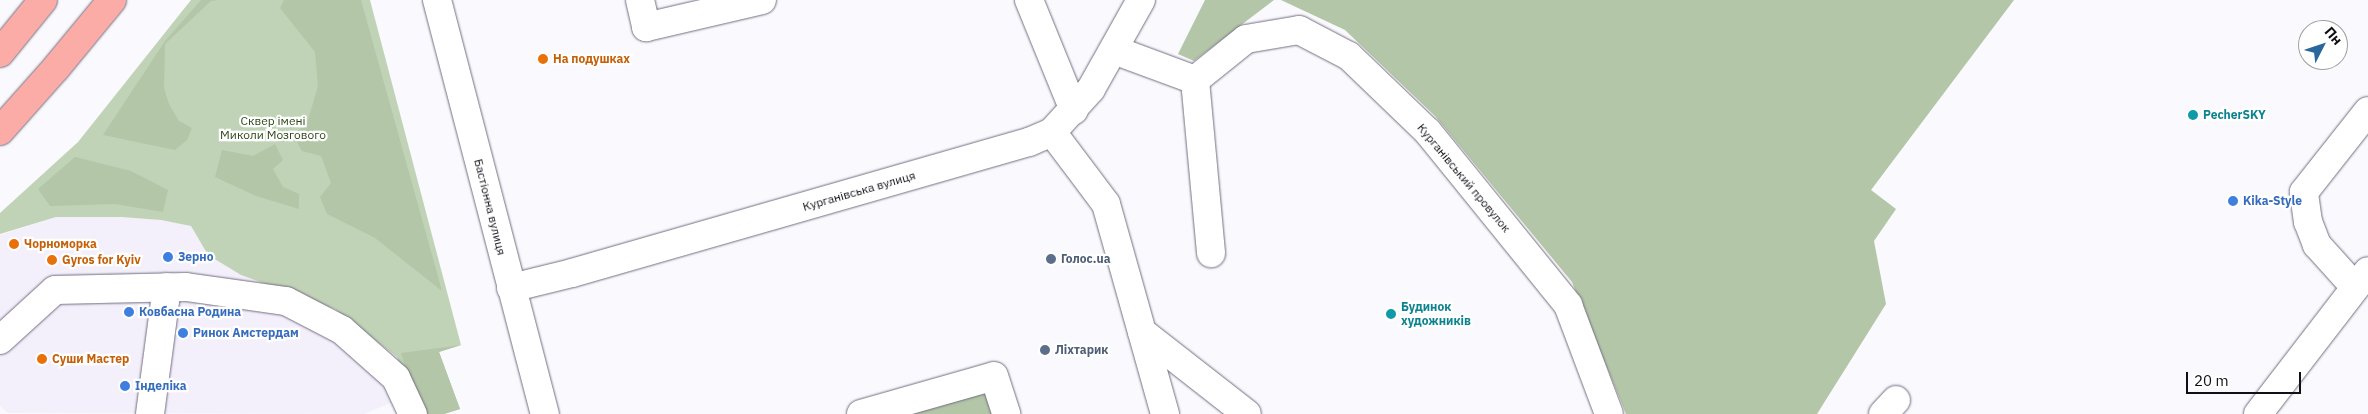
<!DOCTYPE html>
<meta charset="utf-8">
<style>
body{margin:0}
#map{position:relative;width:2368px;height:414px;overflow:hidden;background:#faf9fd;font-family:"IBM Plex Sans",sans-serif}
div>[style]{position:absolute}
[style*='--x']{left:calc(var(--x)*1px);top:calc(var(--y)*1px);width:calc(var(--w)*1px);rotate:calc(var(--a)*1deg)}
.built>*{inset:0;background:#f3effb}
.green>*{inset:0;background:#c1d3b6}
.forest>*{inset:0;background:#b3c6a7}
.roads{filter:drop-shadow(0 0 1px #746d81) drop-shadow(0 0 1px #746d81)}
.minor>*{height:28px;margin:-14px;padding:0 14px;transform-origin:14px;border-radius:14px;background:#fff}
.major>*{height:28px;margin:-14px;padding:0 14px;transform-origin:14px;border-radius:14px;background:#fbaca7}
.dots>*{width:14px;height:14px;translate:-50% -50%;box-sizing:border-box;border:2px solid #fff;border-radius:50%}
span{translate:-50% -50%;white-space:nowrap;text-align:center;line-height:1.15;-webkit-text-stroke:4.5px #fff;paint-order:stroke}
.food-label{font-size:12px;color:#c56008;font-weight:700}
.left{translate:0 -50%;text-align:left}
.culture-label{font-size:12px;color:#0d838f;font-weight:700}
.park-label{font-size:12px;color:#2c4718}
.street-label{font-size:12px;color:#110e15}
.shop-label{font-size:12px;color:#366cbe;font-weight:700}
.service-label{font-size:12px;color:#4e5e75;font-weight:700}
.north{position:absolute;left:2298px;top:20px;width:50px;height:50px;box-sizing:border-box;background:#fff;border:1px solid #a09fa1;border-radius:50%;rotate:49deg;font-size:14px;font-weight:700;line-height:20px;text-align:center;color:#110e15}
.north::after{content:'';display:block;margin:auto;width:18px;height:22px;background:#28669d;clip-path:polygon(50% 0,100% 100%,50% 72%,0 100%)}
.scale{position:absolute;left:2186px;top:372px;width:115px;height:22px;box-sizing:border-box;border:2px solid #110e15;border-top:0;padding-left:6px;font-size:15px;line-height:18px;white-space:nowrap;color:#110e15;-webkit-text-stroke:4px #fff;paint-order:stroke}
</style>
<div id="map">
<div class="built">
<div style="clip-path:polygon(56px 217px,121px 217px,173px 221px,191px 226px,208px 255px,241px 275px,335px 310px,397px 357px,412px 394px,364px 414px,8px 413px,0 406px,0 235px)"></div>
</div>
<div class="green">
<div style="clip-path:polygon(191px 0,370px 0,461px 345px,439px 352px,460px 409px,444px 414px,420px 414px,397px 357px,335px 309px,241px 275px,208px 255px,191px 226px,161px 220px,121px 217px,56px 217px,0 234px,0 213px,78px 142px)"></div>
</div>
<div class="forest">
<div style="clip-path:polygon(201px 0,219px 0,211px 1px,165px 44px,164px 88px,169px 104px,179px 121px,192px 128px,187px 140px,175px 150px,103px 135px,165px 41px)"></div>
<div style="clip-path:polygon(284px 0,361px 0,442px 291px,375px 238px,327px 214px,320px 197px,331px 183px,321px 156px,302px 151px,293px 135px,307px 123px,318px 86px,315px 52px,280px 8px)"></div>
<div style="clip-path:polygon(1205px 0,1274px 0,1194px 61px,1178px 54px)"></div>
<div style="clip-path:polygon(1281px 0,2014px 0,1871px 190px,1896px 209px,1874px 241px,1886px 304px,1817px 414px,1626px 414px,1572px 282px,1435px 116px,1345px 30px)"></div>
<div style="clip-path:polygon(275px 144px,283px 160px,273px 169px,283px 187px,299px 194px,299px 209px,256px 196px,215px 177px,222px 150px,253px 156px)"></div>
<div style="clip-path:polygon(75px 157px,131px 171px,168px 190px,163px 212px,115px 204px,50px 206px,38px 189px)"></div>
<div style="clip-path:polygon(461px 345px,439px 352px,460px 409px,444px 414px,420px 414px,401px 353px)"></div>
<div style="clip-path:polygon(994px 376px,1006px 414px,861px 414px)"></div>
</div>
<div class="roads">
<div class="minor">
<div style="--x:437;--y:0;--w:428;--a:75.4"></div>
<div style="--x:640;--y:0;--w:28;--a:77"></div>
<div style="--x:646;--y:27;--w:119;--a:-13.1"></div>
<div style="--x:1029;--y:0;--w:119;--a:67.8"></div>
<div style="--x:1114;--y:50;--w:86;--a:20.3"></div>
<div style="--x:1195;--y:80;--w:65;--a:-38.8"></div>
<div style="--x:1246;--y:39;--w:54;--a:-9.6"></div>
<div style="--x:1299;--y:30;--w:56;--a:27.5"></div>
<div style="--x:1349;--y:56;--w:110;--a:43.9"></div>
<div style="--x:1428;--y:132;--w:223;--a:51"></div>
<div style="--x:1568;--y:305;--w:116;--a:69.4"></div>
<div style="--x:1195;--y:80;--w:174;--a:84.7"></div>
<div style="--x:1052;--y:132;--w:90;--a:53.1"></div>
<div style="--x:1106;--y:204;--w:218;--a:74.3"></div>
<div style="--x:2355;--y:287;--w:57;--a:-132.1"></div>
<div style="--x:2317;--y:245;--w:25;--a:-111"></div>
<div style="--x:2308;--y:222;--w:30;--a:-98"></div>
<div style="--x:2304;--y:192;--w:103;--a:-51.7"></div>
<div style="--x:511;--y:288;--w:63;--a:-13.8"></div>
<div style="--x:572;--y:273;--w:475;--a:-16"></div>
<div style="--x:1029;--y:142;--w:25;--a:-23"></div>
<div style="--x:1052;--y:132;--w:58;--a:-47.8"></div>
<div style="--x:1091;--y:89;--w:102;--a:-60.7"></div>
<div style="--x:1142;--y:332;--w:133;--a:38"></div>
<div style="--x:0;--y:340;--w:74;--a:-42.3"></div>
<div style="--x:55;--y:290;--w:131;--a:-1.3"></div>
<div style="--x:186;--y:287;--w:101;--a:8"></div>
<div style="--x:286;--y:301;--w:63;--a:27.4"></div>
<div style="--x:342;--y:330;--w:72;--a:41.6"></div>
<div style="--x:396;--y:378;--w:40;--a:65"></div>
<div style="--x:150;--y:414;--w:128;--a:-82.4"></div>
<div style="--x:861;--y:414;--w:138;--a:-15.9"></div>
<div style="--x:994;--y:376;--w:40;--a:72"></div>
<div style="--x:1883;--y:414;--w:19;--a:-47"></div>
<div style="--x:2258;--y:414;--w:180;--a:-52.4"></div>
</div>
<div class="major">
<div style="--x:0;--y:53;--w:68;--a:-50.9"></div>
<div style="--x:0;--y:131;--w:84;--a:-48.4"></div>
<div style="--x:56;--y:68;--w:88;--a:-50.5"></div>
</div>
</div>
<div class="dots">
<div style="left:543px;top:59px;background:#e8710a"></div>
<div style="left:2193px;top:115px;background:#0f9aa8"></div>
<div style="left:2233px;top:201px;background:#3f7fe0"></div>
<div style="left:14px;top:244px;background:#e8710a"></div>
<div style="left:168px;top:257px;background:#3f7fe0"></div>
<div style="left:1051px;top:259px;background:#5c6f8a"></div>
<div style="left:52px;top:260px;background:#e8710a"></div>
<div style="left:129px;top:312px;background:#3f7fe0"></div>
<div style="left:1391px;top:314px;background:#0f9aa8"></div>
<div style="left:183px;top:333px;background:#3f7fe0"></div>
<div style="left:1045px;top:350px;background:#5c6f8a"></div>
<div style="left:42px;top:359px;background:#e8710a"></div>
<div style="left:125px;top:386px;background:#3f7fe0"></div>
</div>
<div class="food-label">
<span class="left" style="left:553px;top:59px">На подушках</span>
<span class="left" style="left:24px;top:244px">Чорноморка</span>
<span class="left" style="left:62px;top:260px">Gyros for Kyiv</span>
<span class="left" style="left:52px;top:359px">Суши Мастер</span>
</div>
<div class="culture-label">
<span class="left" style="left:2203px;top:115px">PecherSKY</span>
<span class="left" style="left:1401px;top:314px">Будинок<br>художників</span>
</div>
<div class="park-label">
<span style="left:273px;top:128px">Сквер імені<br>Миколи Мозгового</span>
</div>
<div class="street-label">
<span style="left:1464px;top:178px;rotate:50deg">Курганівський провулок</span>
<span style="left:859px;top:191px;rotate:-16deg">Курганівська вулиця</span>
<span style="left:490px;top:207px;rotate:76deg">Бастіонна вулиця</span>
</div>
<div class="shop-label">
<span class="left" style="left:2243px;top:201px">Kika-Style</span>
<span class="left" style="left:178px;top:257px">Зерно</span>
<span class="left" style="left:139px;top:312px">Ковбасна Родина</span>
<span class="left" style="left:193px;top:333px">Ринок Амстердам</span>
<span class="left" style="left:135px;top:386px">Інделіка</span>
</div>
<div class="service-label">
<span class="left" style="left:1061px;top:259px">Голос.ua</span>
<span class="left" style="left:1055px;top:350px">Ліхтарик</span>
</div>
<div class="north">Пн</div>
<div class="scale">20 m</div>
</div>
